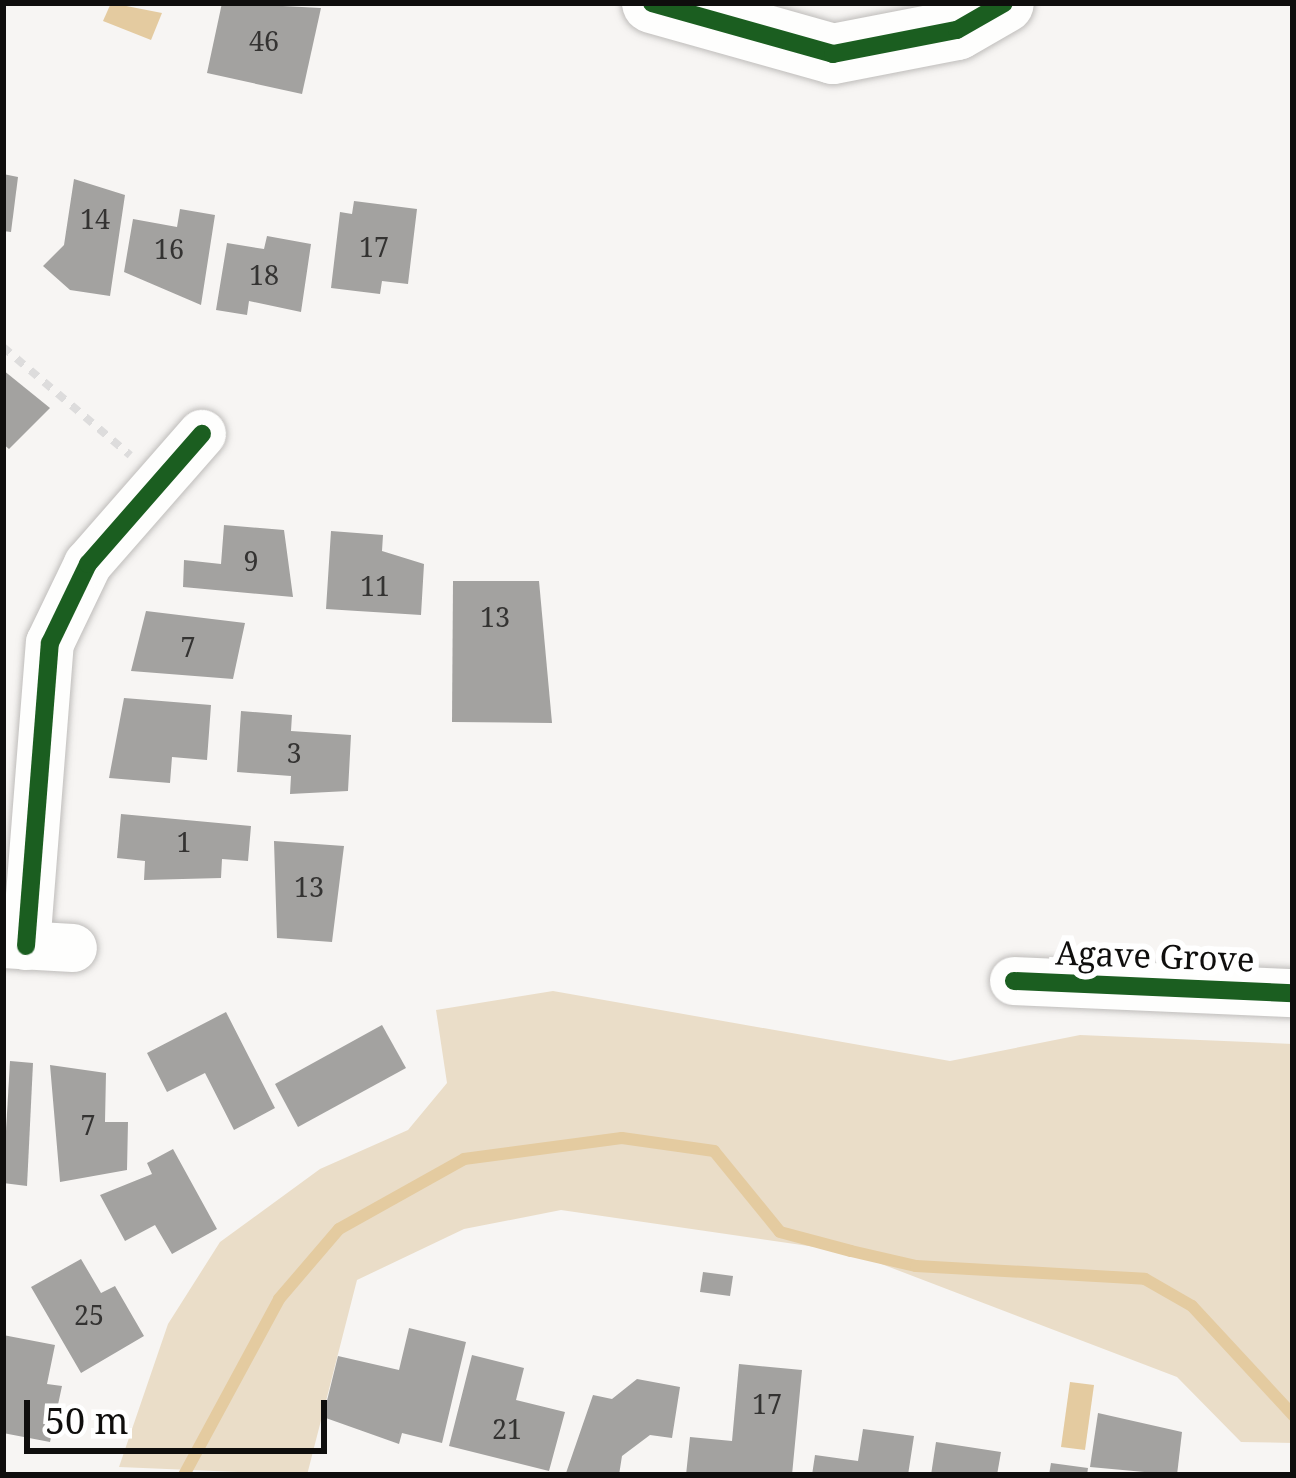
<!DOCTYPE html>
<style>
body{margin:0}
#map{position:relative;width:1296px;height:1478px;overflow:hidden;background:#f7f5f3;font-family:"Noto Serif",serif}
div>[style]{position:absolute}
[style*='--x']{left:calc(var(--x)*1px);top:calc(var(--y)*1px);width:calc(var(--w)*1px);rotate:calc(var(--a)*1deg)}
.green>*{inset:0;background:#eaddc8}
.water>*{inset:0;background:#e4cba0}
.stream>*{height:12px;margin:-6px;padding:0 6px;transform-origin:6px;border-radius:6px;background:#e4cba0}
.building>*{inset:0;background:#a3a2a0}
.path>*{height:8px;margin-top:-4px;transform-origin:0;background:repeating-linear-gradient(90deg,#dddcdc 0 9px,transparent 0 18px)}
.roads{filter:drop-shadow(0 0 3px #bfbdbb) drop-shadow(0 0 3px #bfbdbb)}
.minor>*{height:48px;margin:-24px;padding:0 24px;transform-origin:24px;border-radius:24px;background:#fefefd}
.tertiary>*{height:60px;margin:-30px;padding:0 30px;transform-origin:30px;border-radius:30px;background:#fefefd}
.cycleway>*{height:18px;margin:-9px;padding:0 9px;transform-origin:9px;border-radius:9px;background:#1b5e20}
span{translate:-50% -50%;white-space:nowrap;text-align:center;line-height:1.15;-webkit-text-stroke:12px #fff;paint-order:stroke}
.number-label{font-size:27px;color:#343332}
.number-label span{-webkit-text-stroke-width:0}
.street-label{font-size:33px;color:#0f0e0d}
.frame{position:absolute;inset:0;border:6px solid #0f0e0d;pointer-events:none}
.scale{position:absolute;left:24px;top:1400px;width:303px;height:54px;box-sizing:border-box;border:6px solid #0f0e0d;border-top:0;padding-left:15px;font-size:36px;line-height:42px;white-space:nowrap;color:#0f0e0d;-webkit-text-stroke:9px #fff;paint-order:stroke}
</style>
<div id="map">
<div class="green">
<div style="clip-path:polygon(553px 991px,950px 1061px,1080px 1035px,1293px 1044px,1293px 1443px,1241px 1442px,1177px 1377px,850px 1252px,561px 1210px,464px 1229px,357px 1280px,307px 1475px,119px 1467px,168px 1324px,220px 1242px,320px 1169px,408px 1130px,447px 1083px,436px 1010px)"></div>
</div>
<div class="water">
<div style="clip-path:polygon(111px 3px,162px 13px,151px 40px,103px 21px)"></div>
<div style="clip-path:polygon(1070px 1382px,1094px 1385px,1085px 1450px,1061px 1447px)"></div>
</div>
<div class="stream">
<div style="--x:184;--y:1475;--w:200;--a:-61.6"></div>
<div style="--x:279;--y:1299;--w:92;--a:-49.4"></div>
<div style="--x:339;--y:1229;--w:143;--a:-29.2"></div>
<div style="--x:464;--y:1159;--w:159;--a:-7.6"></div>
<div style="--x:622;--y:1138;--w:93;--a:8"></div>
<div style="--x:714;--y:1151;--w:104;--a:50.8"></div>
<div style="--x:780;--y:1232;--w:73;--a:15"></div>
<div style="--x:851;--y:1251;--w:67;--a:13"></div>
<div style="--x:916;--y:1266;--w:229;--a:3.2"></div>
<div style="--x:1145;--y:1279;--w:54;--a:29.9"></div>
<div style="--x:1192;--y:1306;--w:149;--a:47.2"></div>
</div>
<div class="building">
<div style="clip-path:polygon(222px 3px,321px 8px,302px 94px,207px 73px)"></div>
<div style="clip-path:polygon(3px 174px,18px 177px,11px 232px,3px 231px)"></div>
<div style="clip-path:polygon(74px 179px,125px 195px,110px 296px,70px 290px,43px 266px,64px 245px)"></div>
<div style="clip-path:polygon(354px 201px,417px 209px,408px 284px,382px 281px,380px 294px,331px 288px,340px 212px,352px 214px)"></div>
<div style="clip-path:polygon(180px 209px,215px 215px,201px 305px,124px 272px,133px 219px,177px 227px)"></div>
<div style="clip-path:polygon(267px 236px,311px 244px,301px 312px,249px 301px,247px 315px,216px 310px,227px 243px,264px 249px)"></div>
<div style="clip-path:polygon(3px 370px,50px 408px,9px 449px,3px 444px)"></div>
<div style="clip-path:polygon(224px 525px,284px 530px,293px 597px,183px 587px,184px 560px,221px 564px)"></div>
<div style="clip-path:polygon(331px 531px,383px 535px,382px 551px,424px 564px,421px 615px,326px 609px)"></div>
<div style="clip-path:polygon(453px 581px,539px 581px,552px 723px,452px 722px)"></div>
<div style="clip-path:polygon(146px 611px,245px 623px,233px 679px,131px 671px)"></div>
<div style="clip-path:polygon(124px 698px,211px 705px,207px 760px,172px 757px,170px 783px,109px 778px)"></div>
<div style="clip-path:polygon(241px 711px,292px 715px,291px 731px,351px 735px,348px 791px,290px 794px,291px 776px,237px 772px)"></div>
<div style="clip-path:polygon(121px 814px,251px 826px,248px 861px,222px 859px,221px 878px,144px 880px,145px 861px,117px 858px)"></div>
<div style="clip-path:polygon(274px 841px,344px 846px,332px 942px,277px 938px)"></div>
<div style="clip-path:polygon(226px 1012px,275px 1108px,234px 1130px,205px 1073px,167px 1092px,147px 1053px)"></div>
<div style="clip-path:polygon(382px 1025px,406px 1068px,298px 1127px,275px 1084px)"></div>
<div style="clip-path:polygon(10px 1061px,33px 1063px,27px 1186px,3px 1183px)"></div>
<div style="clip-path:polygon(50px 1065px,106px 1073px,105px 1122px,128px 1122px,127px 1170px,60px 1182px)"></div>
<div style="clip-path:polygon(173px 1149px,217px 1229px,172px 1254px,155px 1225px,125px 1241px,100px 1195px,152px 1174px,147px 1163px)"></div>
<div style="clip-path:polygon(81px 1259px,101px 1293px,115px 1286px,144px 1336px,81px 1373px,31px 1287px)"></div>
<div style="clip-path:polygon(703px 1272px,733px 1276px,730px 1296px,700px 1292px)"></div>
<div style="clip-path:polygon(409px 1328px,466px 1342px,442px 1443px,402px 1433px,399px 1444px,323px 1417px,338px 1356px,399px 1370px)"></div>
<div style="clip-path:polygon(3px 1335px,55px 1345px,47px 1384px,62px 1386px,50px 1442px,3px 1433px)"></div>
<div style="clip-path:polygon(472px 1355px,524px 1368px,516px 1400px,565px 1412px,549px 1471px,449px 1446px)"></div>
<div style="clip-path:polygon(739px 1364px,802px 1370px,792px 1475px,686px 1475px,690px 1437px,732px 1441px)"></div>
<div style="clip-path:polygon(637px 1379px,680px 1387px,672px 1438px,650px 1435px,622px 1456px,619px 1475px,566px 1473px,593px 1395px,612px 1399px)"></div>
<div style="clip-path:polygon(1098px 1413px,1182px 1432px,1177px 1475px,1090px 1467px)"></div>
<div style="clip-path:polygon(863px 1429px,914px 1436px,908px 1475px,812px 1475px,815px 1455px,858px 1461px)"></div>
<div style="clip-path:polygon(936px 1442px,1001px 1452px,997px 1475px,931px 1475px)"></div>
<div style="clip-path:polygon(1051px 1463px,1088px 1468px,1087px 1475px,1049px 1475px)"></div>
</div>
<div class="path">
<div style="--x:3;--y:347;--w:167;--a:40.4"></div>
</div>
<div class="roads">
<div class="minor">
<div style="--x:3;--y:944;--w:70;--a:3.3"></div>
<div style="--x:26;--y:946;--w:304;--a:-85.5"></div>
<div style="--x:50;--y:643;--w:88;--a:-64.3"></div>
<div style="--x:88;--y:564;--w:173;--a:-48.8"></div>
<div style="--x:1014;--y:981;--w:279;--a:2.5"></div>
</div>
<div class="tertiary">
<div style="--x:652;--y:3;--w:188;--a:15.7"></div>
<div style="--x:833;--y:54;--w:126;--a:-11"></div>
<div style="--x:957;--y:30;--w:54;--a:-29.9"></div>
</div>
</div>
<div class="cycleway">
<div style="--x:652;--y:3;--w:188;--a:15.7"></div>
<div style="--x:833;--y:54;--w:126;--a:-11"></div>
<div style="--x:957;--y:30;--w:54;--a:-29.9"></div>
<div style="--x:26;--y:946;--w:304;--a:-85.5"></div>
<div style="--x:50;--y:643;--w:88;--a:-64.3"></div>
<div style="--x:88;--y:564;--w:173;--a:-48.8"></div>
<div style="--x:1014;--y:981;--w:279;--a:2.5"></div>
</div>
<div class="number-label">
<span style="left:264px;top:41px">46</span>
<span style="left:95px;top:219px">14</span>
<span style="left:374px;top:247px">17</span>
<span style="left:169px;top:249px">16</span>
<span style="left:264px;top:275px">18</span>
<span style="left:251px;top:561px">9</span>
<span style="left:375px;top:586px">11</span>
<span style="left:495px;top:617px">13</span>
<span style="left:188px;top:647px">7</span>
<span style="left:294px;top:753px">3</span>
<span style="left:184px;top:842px">1</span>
<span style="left:309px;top:887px">13</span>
<span style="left:88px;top:1125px">7</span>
<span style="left:89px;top:1315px">25</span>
<span style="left:767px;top:1404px">17</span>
<span style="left:507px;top:1429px">21</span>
</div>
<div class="street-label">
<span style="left:1155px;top:956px;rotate:2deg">Agave Grove</span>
</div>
<div class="frame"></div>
<div class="scale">50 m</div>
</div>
